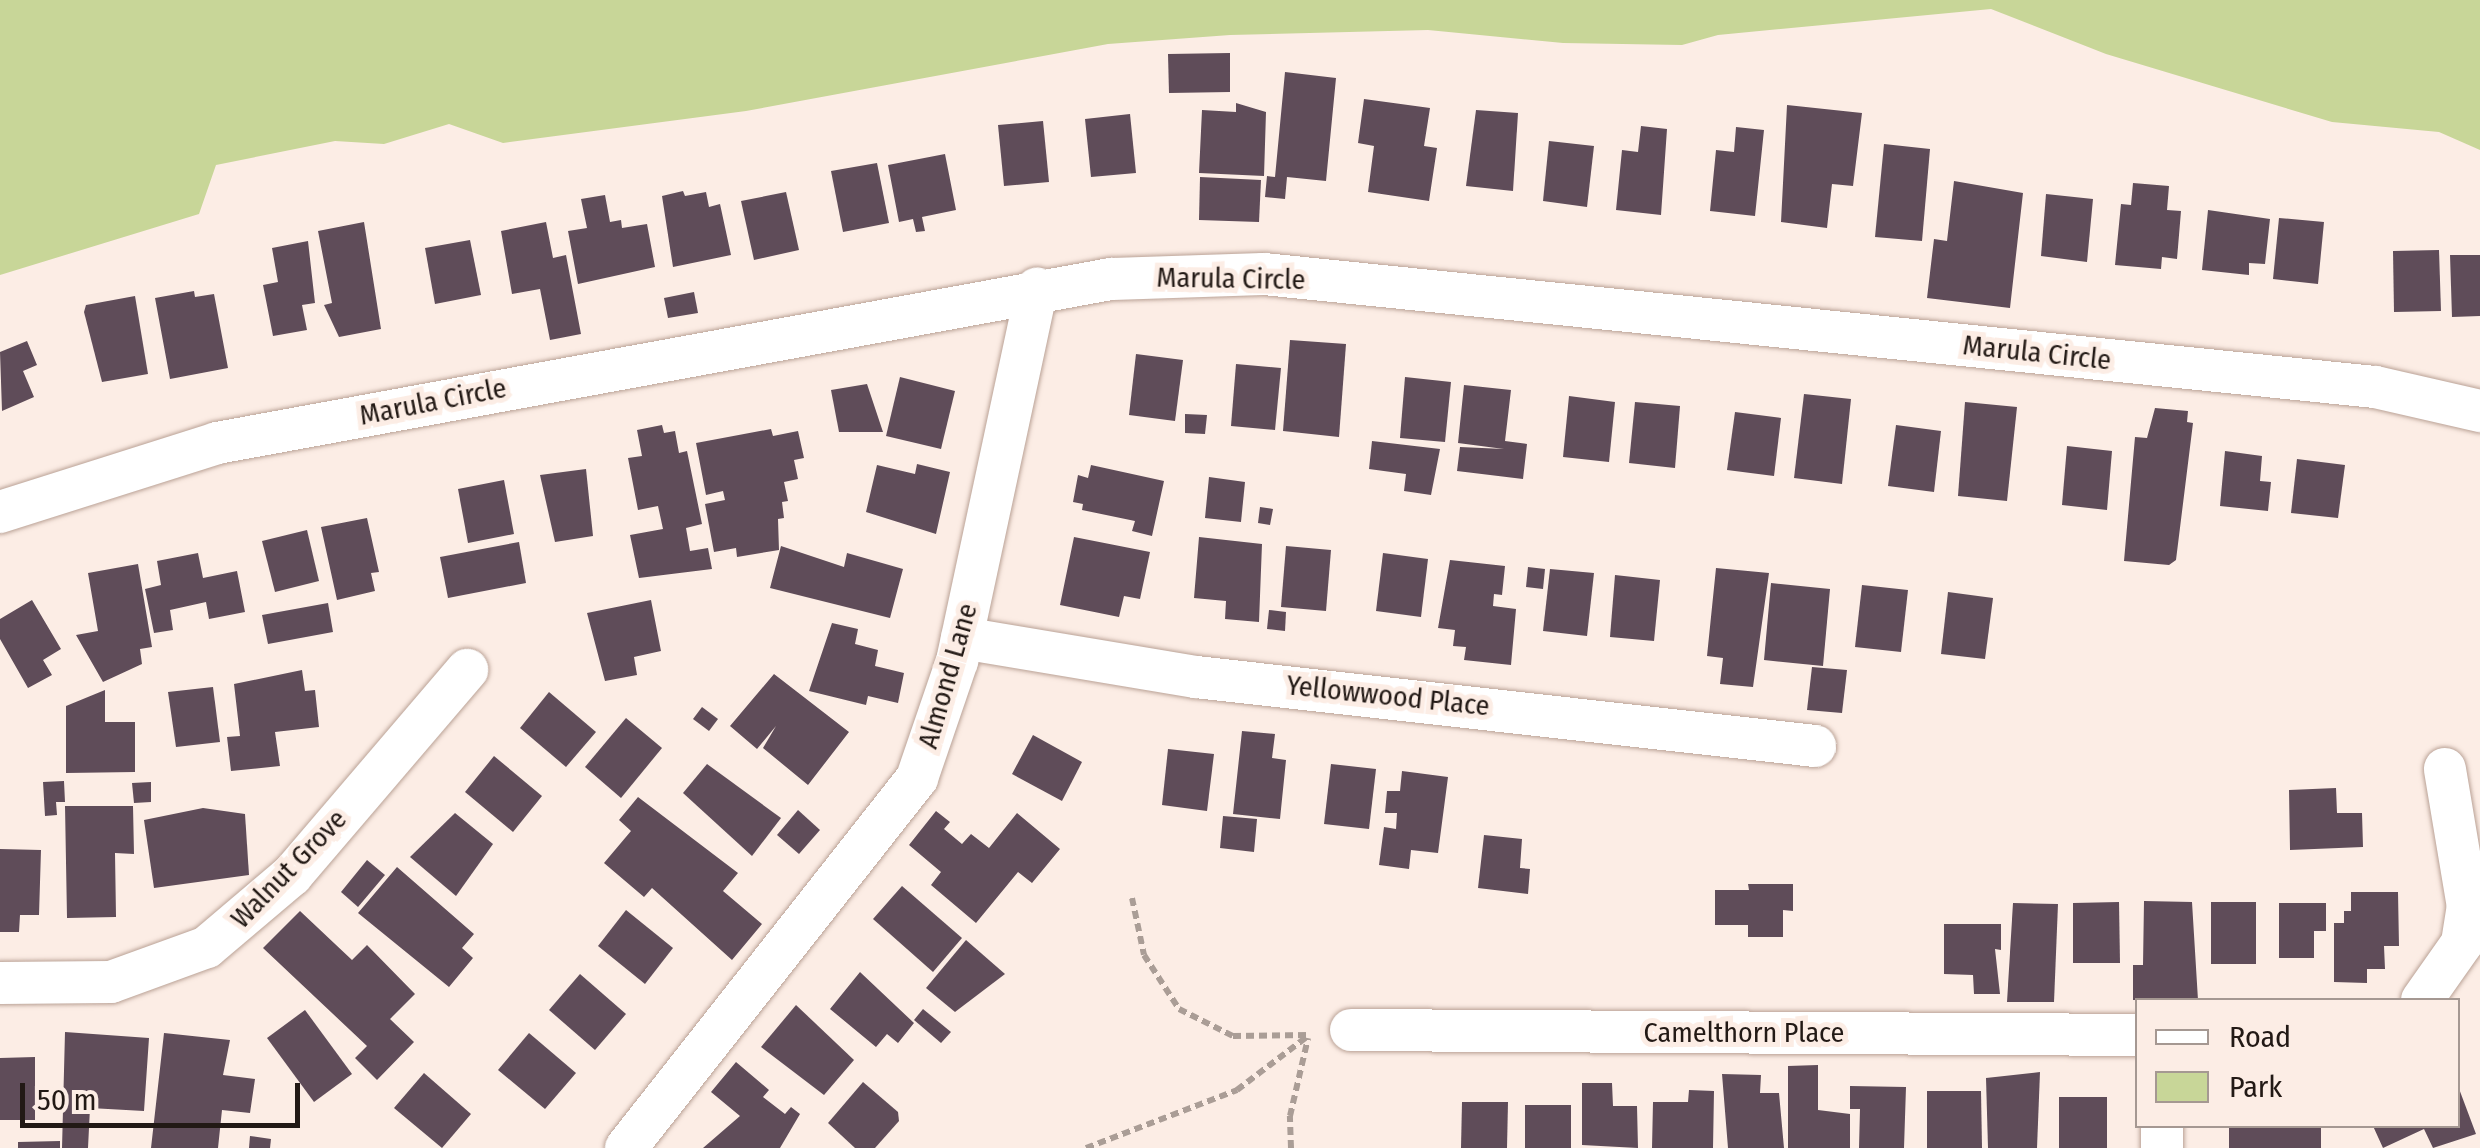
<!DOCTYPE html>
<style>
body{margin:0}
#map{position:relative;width:2480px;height:1148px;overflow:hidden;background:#fcede5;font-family:"Fira Sans Condensed",sans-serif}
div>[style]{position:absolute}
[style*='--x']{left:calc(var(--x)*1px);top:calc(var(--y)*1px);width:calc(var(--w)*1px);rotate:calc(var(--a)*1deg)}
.green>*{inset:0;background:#c8d698}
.building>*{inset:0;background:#5f4c59}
.path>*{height:6px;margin-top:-3px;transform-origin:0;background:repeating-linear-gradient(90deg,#aa9d96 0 8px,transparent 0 13px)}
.roads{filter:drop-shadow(0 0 2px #baa296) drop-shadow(0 0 2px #baa296)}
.street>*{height:42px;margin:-21px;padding:0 21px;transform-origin:21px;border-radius:21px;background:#fff}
span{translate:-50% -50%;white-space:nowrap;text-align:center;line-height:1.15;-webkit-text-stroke:10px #fcede5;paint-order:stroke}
.street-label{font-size:28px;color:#221915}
.legend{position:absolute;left:2135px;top:998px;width:325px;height:130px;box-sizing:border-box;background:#fcede5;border:2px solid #a59892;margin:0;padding:12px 18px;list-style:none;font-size:30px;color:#221915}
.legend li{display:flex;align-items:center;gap:20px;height:50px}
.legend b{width:50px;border:2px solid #a59892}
.scale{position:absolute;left:20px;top:1083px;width:280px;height:45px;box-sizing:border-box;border:5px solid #221915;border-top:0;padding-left:12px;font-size:30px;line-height:35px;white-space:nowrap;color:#221915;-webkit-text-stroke:8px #fcede5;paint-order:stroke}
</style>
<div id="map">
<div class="green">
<div style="clip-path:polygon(0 0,2480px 0,2480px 150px,2439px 132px,2332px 122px,2106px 54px,1991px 9px,1718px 35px,1682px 45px,1563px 43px,1428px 30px,1230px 35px,1108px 44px,746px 111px,503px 143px,449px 124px,384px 144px,335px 141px,216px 165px,199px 214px,0 275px)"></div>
</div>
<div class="building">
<div style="clip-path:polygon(1230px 53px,1230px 92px,1169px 93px,1168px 54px)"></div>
<div style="clip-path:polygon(1285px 72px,1336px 78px,1326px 181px,1287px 177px,1285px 199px,1265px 197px,1267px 176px,1275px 177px)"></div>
<div style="clip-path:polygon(1364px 99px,1430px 108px,1424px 146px,1437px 148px,1429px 201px,1368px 192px,1374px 146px,1358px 143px)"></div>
<div style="clip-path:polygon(1236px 103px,1266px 112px,1264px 176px,1199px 173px,1202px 110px,1236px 112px)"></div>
<div style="clip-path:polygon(1787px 105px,1862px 113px,1853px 186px,1832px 184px,1827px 228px,1781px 222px)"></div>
<div style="clip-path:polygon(1476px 110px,1518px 113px,1513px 191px,1466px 186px)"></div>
<div style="clip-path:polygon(1130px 114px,1136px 173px,1091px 177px,1085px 119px)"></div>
<div style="clip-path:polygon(1043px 121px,1049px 182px,1004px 186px,998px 125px)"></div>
<div style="clip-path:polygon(1641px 126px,1667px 129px,1661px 215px,1616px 210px,1622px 150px,1638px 152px)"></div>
<div style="clip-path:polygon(1736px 127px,1764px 130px,1755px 216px,1710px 211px,1716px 150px,1734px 152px)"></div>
<div style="clip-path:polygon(1549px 141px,1594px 146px,1587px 207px,1543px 201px)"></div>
<div style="clip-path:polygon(1884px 144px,1930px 149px,1922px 241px,1875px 237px)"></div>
<div style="clip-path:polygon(945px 154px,956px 210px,922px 217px,925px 231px,916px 232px,913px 219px,899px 222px,888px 165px)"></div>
<div style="clip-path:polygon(877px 163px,889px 223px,843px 232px,831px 171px)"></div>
<div style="clip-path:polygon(1200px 177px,1261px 180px,1259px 222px,1199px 220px)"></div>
<div style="clip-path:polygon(1954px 181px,2023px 193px,2010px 308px,1927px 298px,1934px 239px,1947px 241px)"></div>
<div style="clip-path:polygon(2133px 183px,2169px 186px,2167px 210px,2181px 211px,2177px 259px,2162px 257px,2161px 269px,2115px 265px,2121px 204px,2131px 205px)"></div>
<div style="clip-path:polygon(683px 191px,685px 196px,706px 192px,709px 207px,720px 204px,731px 255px,673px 267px,662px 196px)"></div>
<div style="clip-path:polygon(786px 192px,799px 250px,754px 260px,741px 201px)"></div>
<div style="clip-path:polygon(2046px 194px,2093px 199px,2087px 262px,2041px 256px)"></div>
<div style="clip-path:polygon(605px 195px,610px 222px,621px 220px,622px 228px,647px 224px,655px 267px,578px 284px,568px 231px,587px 228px,581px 199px)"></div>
<div style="clip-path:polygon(2208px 210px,2270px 219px,2265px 264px,2249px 263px,2249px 275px,2202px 270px)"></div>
<div style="clip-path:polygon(2279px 218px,2324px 222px,2318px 284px,2273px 279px)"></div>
<div style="clip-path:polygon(364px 222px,381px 329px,339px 337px,324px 305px,332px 303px,318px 231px)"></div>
<div style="clip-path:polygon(546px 222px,553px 258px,566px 255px,581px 334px,550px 340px,540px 289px,512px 294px,501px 231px)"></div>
<div style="clip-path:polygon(470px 240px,481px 295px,435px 304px,425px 248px)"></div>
<div style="clip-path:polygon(308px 241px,315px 303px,302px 305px,307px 330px,273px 336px,263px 285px,278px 282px,272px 248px)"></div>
<div style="clip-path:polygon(2439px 250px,2441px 311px,2394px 312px,2393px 251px)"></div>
<div style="clip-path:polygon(2450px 255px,2480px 255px,2480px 316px,2452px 317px)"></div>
<div style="clip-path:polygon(194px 291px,195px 297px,214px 294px,228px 368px,170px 379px,155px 298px)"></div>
<div style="clip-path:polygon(694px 292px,698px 313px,668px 318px,664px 298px)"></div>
<div style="clip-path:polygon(135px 296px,148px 374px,102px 382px,84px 312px,86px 305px)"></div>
<div style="clip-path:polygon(1290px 340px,1346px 344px,1339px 437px,1283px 431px)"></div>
<div style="clip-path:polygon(27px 341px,37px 365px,23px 371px,34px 397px,2px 411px,0 352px)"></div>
<div style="clip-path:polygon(1136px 354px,1183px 360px,1175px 421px,1129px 415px)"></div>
<div style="clip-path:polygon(1236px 364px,1281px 368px,1275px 430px,1231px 426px)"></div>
<div style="clip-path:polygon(900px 377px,955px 391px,941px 449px,886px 436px)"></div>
<div style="clip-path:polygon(1405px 377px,1451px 382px,1445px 442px,1400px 438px)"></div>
<div style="clip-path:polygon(867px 384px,883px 432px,839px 432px,831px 390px)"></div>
<div style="clip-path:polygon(1464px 385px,1511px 390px,1505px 441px,1527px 444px,1523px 479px,1457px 471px,1460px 447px,1504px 449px,1458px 443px)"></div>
<div style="clip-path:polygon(1804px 394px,1851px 399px,1842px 484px,1794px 478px)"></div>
<div style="clip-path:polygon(1569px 396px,1615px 402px,1609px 462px,1563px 457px)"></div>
<div style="clip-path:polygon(1635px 402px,1680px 406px,1675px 468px,1629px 463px)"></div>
<div style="clip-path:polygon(1965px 402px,2017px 407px,2007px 501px,1958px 496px)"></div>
<div style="clip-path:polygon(2155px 408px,2188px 411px,2187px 422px,2193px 423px,2176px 560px,2169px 565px,2124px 561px,2135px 437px,2147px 438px)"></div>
<div style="clip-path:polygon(1735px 412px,1781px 418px,1774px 476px,1727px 470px)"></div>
<div style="clip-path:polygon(1185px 414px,1207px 415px,1205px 434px,1185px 433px)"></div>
<div style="clip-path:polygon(662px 425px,664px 433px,675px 431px,679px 453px,687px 451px,702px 524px,686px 528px,690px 551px,708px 548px,712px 569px,639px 578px,630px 535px,663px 529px,658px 506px,638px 510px,628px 458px,642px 456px,637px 430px)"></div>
<div style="clip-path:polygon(1896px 425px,1941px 431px,1934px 492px,1888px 486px)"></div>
<div style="clip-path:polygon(771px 429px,773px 436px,798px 431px,804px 458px,794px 460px,798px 479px,784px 482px,788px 501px,782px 502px,784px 518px,778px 519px,779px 550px,737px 557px,736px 548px,714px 552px,705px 504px,725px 500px,723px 491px,706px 495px,696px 443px)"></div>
<div style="clip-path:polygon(1372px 441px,1440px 449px,1431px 495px,1404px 491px,1406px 474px,1369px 469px)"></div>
<div style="clip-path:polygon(2067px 446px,2112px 451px,2107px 510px,2062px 505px)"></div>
<div style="clip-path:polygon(2225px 451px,2262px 456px,2260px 481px,2271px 482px,2268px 511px,2220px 506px)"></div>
<div style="clip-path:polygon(2297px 459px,2345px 465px,2338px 518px,2291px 513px)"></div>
<div style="clip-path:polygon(917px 464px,950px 472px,936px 534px,866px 512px,877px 465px,915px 474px)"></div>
<div style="clip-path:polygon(1091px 465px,1164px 481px,1152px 536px,1132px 531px,1135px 521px,1082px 510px,1083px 504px,1073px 502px,1078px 475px,1088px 478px)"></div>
<div style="clip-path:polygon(586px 469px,593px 536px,555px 542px,540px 475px)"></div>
<div style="clip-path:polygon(1209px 477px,1245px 482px,1241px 522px,1205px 518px)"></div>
<div style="clip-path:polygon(504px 480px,514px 534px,468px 543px,458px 489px)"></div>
<div style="clip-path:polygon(1260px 507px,1273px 509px,1270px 525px,1258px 523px)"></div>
<div style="clip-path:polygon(367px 518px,379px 572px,371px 573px,375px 591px,337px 600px,321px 527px)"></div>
<div style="clip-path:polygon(307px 530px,319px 581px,275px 592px,262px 541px)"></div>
<div style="clip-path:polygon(1074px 537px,1150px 552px,1140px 599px,1124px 596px,1119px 617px,1060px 605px)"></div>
<div style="clip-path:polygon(1199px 537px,1262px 544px,1259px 622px,1225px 619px,1226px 601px,1194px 598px)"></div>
<div style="clip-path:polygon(519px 542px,526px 583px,448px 598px,440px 557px)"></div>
<div style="clip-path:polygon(781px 546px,844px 567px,847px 553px,903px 569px,890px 618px,770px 588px)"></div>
<div style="clip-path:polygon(1286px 546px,1331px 550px,1326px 611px,1281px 607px)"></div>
<div style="clip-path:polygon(198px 553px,203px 578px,237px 571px,245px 612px,209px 619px,206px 602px,170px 610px,173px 630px,154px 633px,145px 589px,161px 585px,157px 561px)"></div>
<div style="clip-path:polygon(1383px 553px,1428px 559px,1421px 617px,1376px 611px)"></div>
<div style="clip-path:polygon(1450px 560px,1505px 566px,1502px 595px,1494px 594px,1493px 606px,1516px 609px,1511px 665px,1464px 660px,1466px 647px,1453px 646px,1455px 630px,1438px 628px)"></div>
<div style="clip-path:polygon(138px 564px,152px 647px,140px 649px,142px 664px,103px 682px,76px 635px,98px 631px,88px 573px)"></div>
<div style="clip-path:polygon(1528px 567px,1545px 569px,1543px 589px,1526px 587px)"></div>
<div style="clip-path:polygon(1716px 568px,1769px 573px,1753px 687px,1720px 684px,1723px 658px,1707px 656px)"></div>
<div style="clip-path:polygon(1550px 569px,1594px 573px,1587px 636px,1543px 631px)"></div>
<div style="clip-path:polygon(1615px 575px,1660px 580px,1654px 641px,1610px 637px)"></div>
<div style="clip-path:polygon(1771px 583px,1830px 589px,1823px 666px,1764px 660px)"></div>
<div style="clip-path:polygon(1862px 585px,1908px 590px,1901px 652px,1855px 647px)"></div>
<div style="clip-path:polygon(1948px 592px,1993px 598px,1985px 659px,1941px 654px)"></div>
<div style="clip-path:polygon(32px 600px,61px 649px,43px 660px,52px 675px,28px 688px,0 639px,0 619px)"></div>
<div style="clip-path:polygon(651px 600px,661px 651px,634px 657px,637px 675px,605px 681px,587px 613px)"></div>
<div style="clip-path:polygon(328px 603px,333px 632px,268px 644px,262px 615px)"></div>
<div style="clip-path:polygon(1269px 610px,1286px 612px,1285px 631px,1267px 629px)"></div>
<div style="clip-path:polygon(832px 623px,858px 629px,855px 644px,878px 650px,875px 666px,904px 673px,898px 703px,868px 696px,866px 705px,809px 691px)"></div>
<div style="clip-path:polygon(1812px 667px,1847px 670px,1842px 713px,1807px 710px)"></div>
<div style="clip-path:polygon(302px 670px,305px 691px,315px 690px,319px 727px,275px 732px,280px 766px,231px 771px,227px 737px,240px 736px,234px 684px)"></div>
<div style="clip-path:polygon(774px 674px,849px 732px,808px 785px,763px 748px,776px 726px,757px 749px,730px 726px)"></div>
<div style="clip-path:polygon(213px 687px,220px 742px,176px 747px,168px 692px)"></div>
<div style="clip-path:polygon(105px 690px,105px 722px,135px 722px,135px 772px,66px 773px,66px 706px)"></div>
<div style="clip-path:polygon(549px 692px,596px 732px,566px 767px,520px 728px)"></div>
<div style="clip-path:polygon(702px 707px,718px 719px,709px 731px,693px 719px)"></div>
<div style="clip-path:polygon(626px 718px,662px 748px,621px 798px,585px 767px)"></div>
<div style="clip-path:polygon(1242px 731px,1275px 734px,1272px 758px,1286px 760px,1280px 819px,1233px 814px)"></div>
<div style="clip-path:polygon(1033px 735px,1082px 762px,1062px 801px,1012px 774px)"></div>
<div style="clip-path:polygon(1168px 749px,1214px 754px,1207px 811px,1162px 805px)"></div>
<div style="clip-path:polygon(494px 756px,542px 796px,513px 832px,465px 792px)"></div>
<div style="clip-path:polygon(707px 764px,781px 818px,752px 856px,683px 793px)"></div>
<div style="clip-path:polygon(1331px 764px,1376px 769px,1369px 829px,1324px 824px)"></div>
<div style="clip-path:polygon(1402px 771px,1448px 777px,1438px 853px,1411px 850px,1409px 869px,1379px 865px,1384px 827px,1396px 829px,1397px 813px,1385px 813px,1387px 791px,1400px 791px)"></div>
<div style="clip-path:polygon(64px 781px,65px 802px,56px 802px,57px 815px,45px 816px,43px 782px)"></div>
<div style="clip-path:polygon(151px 782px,151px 802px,134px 803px,132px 783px)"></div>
<div style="clip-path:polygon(2336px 788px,2337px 813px,2362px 813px,2363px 847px,2290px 850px,2289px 790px)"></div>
<div style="clip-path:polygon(638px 797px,738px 873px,723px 891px,762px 924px,732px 960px,652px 888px,644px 897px,604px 863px,631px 831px,619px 820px)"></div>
<div style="clip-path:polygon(65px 806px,133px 806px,134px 854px,115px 853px,116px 917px,67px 918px)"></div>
<div style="clip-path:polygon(203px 808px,245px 814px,249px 875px,154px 888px,144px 820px)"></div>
<div style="clip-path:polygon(798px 810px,820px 830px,799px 854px,777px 835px)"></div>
<div style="clip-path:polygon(936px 811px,950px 822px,944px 829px,962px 844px,971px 834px,989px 848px,1017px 813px,1060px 849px,1032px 883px,1018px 872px,976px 923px,931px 885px,941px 872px,909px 845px)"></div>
<div style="clip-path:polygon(455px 813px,493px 844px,456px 896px,410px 857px)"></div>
<div style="clip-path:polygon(1223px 816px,1257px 819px,1254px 852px,1220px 848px)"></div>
<div style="clip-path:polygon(1484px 835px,1522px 839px,1520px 868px,1530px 869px,1528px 894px,1478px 888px)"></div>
<div style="clip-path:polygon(0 849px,41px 850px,39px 915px,20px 915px,19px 932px,0 932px)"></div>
<div style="clip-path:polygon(367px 860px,385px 875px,358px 907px,341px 892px)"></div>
<div style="clip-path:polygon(397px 867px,474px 934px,462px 948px,473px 958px,449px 987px,358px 913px)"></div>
<div style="clip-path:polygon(1748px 884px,1793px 884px,1793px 911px,1783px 910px,1783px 937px,1748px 937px,1748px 925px,1715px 925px,1715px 890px,1749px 890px)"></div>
<div style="clip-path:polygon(902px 886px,962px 938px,933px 972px,873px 919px)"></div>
<div style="clip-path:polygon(2351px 892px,2398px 892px,2399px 946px,2384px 946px,2385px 969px,2367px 969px,2367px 983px,2334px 982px,2334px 923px,2344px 923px,2344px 911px,2351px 911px)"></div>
<div style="clip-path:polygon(2144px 901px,2192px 902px,2198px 1000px,2133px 1000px,2133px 965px,2143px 965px)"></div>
<div style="clip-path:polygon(2119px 902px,2120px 963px,2073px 963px,2073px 903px)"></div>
<div style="clip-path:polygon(2211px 902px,2256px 902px,2256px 964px,2211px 964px)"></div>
<div style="clip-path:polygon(2013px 903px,2058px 904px,2054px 1002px,2007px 1002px)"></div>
<div style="clip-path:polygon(2279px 903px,2326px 903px,2326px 931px,2314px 931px,2314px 958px,2279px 958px)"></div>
<div style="clip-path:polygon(626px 910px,673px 948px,645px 984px,598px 946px)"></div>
<div style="clip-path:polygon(300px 911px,352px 960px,367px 945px,415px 994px,390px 1019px,414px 1042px,377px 1080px,355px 1058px,367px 1046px,263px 948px)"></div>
<div style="clip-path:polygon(1944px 924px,2001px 924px,2001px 950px,1995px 949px,2000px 994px,1974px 994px,1973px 975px,1944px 974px)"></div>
<div style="clip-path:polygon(966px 940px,1005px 974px,955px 1012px,926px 988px)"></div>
<div style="clip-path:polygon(860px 972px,914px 1023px,898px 1043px,887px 1034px,876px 1047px,830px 1009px)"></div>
<div style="clip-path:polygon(580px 974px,626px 1014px,595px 1050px,549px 1010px)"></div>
<div style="clip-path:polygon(796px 1005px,854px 1060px,824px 1095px,761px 1047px)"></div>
<div style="clip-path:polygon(923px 1009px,951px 1032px,941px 1043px,914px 1020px)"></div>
<div style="clip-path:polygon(305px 1010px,352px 1074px,314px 1102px,267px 1038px)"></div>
<div style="clip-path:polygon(65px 1032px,149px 1038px,144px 1111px,90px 1108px,88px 1148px,62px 1148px)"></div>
<div style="clip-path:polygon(164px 1033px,230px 1040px,223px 1075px,255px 1079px,250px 1113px,222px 1110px,218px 1148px,151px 1148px)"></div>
<div style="clip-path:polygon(529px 1033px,576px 1073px,545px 1109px,498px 1070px)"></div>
<div style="clip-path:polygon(35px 1057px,35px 1120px,0 1120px,0 1058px)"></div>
<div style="clip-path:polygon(736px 1062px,769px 1090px,763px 1097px,785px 1114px,791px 1107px,800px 1114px,780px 1148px,703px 1148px,740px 1116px,711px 1092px)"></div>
<div style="clip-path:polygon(1818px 1065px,1818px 1110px,1850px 1114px,1850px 1148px,1788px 1148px,1788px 1066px)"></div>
<div style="clip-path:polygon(2040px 1072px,2037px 1148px,1988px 1148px,1986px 1078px)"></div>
<div style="clip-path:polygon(424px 1073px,471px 1114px,442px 1148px,394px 1108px)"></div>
<div style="clip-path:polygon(1722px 1074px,1761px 1075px,1760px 1093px,1779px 1093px,1784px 1148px,1728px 1148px)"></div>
<div style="clip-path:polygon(863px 1082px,898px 1112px,899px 1121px,875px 1148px,855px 1148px,828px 1123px)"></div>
<div style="clip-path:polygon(1582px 1083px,1612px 1083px,1613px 1106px,1637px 1106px,1638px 1148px,1582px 1145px)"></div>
<div style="clip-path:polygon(1850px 1086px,1906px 1087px,1904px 1148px,1859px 1148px,1860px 1109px,1850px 1109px)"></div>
<div style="clip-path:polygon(2458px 1086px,2476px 1134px,2433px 1148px,2424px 1129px,2383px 1148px,2373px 1126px,2458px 1126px)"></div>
<div style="clip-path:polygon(1689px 1090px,1714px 1091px,1713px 1148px,1652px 1148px,1653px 1102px,1688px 1102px)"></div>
<div style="clip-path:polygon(1927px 1091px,1981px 1091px,1982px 1148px,1927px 1148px)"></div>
<div style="clip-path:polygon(2059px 1097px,2107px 1097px,2107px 1148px,2059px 1148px)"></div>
<div style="clip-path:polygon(1462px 1102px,1508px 1102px,1507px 1148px,1461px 1148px)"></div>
<div style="clip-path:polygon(1525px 1105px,1571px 1105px,1571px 1148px,1525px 1148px)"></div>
<div style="clip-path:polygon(2229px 1126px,2321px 1126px,2321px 1148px,2229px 1148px)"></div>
<div style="clip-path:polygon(250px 1136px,271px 1139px,270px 1148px,249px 1148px)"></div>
<div style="clip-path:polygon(60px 1141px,60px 1148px,18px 1148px,18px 1142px)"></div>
</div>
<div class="path">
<div style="--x:1132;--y:898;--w:58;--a:78.1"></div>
<div style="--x:1144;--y:955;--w:64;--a:57.1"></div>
<div style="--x:1179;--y:1009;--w:60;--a:26.6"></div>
<div style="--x:1233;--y:1036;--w:76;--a:-0.8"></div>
<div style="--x:1086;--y:1148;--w:162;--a:-21"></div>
<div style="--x:1237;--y:1090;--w:89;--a:-37.3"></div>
<div style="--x:1291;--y:1148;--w:32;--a:-92"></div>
<div style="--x:1290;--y:1116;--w:80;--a:-77"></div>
</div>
<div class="roads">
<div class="street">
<div style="--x:0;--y:512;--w:228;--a:-17.6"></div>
<div style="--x:217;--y:443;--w:909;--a:-10.4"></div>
<div style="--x:1111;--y:279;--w:153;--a:-1.9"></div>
<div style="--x:1264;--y:274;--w:1117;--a:5.81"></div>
<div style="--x:2375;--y:387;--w:108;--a:12.9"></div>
<div style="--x:962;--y:638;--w:237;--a:9.5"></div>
<div style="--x:1196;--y:677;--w:623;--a:6.36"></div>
<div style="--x:0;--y:983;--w:111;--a:-0.5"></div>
<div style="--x:111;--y:982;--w:102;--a:-20"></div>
<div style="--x:207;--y:947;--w:111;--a:-40.3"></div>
<div style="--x:292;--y:875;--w:270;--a:-49.5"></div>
<div style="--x:2422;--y:1000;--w:70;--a:-54.9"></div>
<div style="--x:2462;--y:943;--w:36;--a:-81"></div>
<div style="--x:2468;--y:907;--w:140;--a:-99.5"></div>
<div style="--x:1351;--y:1030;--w:787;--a:0.36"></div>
<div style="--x:626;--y:1148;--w:471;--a:-51.8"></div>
<div style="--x:917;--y:778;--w:124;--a:-71.1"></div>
<div style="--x:957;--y:661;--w:381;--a:-77.9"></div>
<div style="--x:2162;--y:1148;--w:22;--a:-90"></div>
</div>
</div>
<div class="street-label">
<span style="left:1231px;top:279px;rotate:1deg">Marula Circle</span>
<span style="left:2037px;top:353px;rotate:6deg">Marula Circle</span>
<span style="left:433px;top:402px;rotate:-11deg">Marula Circle</span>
<span style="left:948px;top:676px;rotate:-74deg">Almond Lane</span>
<span style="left:1388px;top:696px;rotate:6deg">Yellowwood Place</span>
<span style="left:289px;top:869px;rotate:-46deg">Walnut Grove</span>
<span style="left:1744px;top:1033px">Camelthorn Place</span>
</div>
<ul class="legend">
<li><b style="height:12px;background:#fff"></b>Road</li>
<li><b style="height:28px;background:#c8d698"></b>Park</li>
</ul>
<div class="scale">50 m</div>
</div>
